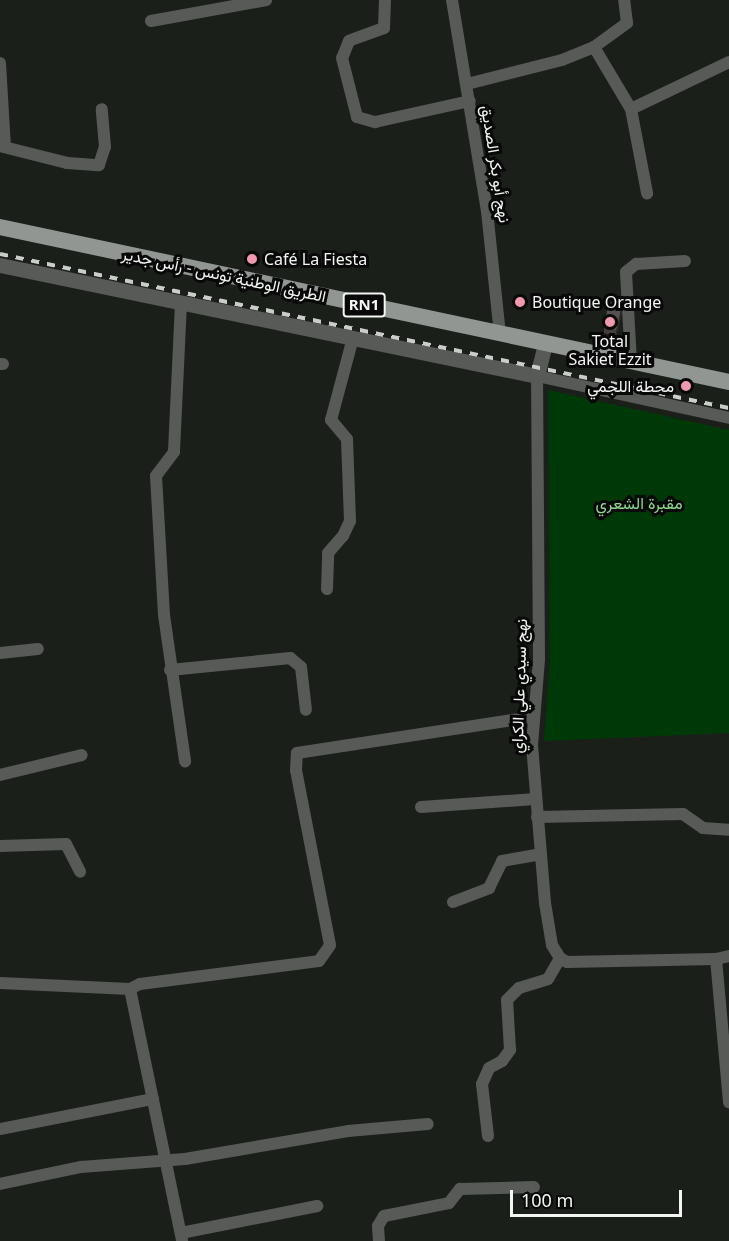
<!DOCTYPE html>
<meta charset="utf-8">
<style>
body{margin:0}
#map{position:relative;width:729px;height:1241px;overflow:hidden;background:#1b1f1a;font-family:"Noto Sans",Vazirmatn,sans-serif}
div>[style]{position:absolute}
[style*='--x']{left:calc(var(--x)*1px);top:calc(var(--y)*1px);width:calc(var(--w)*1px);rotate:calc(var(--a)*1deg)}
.green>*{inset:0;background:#003908}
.minor>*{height:12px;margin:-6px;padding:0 6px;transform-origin:6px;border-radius:6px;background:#575a57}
.tertiary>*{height:15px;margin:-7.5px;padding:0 7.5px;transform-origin:7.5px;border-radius:7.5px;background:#575a57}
.primary>*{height:16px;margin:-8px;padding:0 8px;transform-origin:8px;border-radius:8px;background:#929692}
.rail>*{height:4px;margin-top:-2px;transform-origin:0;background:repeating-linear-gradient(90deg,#cacdca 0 8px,transparent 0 16px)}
.wall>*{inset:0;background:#443e3f}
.shaded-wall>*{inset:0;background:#2c2928}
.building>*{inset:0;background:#575252}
.dots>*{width:16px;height:16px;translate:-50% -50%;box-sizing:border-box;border:3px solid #070807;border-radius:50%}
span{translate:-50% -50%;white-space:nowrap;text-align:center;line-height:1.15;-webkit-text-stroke:6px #070807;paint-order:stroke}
.shield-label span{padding:2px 4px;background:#070807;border:2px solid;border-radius:4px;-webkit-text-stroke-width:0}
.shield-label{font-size:15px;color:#f3f6f3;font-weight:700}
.street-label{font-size:16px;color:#f3f6f3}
.poi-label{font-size:16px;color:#f3f6f3}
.left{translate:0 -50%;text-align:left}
.right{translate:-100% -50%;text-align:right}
.park-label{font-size:16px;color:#8fda91}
.scale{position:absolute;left:510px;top:1190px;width:172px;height:27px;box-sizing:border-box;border:3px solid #f3f6f3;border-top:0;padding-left:8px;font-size:18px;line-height:21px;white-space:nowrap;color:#f3f6f3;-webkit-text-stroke:4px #070807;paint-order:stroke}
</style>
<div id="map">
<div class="green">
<div style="clip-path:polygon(548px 390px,729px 430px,729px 733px,544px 741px,550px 661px)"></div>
</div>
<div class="minor">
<div style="--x:385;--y:0;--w:28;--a:92"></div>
<div style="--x:384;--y:28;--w:37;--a:160"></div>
<div style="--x:349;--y:41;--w:18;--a:112"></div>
<div style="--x:342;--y:58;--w:61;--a:75.7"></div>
<div style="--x:357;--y:117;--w:19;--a:16"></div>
<div style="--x:375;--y:122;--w:97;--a:-12.5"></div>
<div style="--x:452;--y:0;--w:214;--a:80.6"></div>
<div style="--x:487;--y:211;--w:124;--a:84"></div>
<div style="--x:151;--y:21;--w:117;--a:-10.3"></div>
<div style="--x:594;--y:47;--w:72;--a:59.2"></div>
<div style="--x:631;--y:109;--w:86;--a:79.2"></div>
<div style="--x:0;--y:63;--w:84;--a:86.6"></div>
<div style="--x:467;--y:84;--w:98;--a:-14.2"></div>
<div style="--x:562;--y:60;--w:35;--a:-22"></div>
<div style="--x:594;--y:47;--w:41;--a:-36"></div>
<div style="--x:627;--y:23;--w:23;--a:-97"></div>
<div style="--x:631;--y:109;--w:109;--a:-25.6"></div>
<div style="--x:0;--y:146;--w:69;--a:14.2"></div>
<div style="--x:67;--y:163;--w:32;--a:4"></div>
<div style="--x:99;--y:165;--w:19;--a:-72"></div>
<div style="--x:105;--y:147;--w:38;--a:-95"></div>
<div style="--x:181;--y:303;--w:149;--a:92.7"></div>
<div style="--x:174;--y:452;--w:30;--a:127"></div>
<div style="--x:156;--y:476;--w:139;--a:86.7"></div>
<div style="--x:164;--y:615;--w:148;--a:81.8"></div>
<div style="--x:631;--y:362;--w:90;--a:-93.2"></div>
<div style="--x:626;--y:272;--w:13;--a:-39"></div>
<div style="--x:636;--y:264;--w:49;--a:-3.5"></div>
<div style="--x:0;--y:364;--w:3;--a:0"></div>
<div style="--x:327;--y:589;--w:36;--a:-88"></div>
<div style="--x:328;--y:553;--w:23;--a:-49"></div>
<div style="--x:343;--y:536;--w:17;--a:-65"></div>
<div style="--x:350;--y:521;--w:82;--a:-92.1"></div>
<div style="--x:347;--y:439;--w:25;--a:-130"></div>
<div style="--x:331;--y:420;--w:85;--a:-75"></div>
<div style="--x:0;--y:653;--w:38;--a:-6"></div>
<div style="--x:170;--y:670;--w:121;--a:-5.7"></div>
<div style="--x:290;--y:658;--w:14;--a:39"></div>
<div style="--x:301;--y:667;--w:43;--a:83.4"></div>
<div style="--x:0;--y:775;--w:84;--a:-13.7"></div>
<div style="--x:421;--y:807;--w:114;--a:-4"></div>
<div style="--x:537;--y:817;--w:146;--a:-1.2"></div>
<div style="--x:683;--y:814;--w:24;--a:35"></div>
<div style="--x:703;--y:828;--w:26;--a:4"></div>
<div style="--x:0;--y:846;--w:66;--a:-1.7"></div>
<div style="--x:66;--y:844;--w:31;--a:63"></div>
<div style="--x:453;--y:902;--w:39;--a:-21"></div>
<div style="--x:489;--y:888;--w:30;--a:-64"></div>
<div style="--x:502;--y:861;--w:39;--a:-10"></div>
<div style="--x:560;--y:958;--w:15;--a:-122"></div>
<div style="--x:552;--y:945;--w:43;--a:-99.5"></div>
<div style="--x:545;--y:903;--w:159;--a:-94.7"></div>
<div style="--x:532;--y:745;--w:86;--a:-85.3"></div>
<div style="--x:539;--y:659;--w:283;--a:-90.4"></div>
<div style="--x:537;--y:376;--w:197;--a:12.3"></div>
<div style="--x:560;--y:958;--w:8;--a:30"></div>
<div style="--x:567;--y:962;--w:149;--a:-1.2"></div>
<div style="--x:716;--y:959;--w:144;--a:84.8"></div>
<div style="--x:716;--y:959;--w:13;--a:-13"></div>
<div style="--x:0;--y:983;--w:130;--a:2.6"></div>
<div style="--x:130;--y:989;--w:11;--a:-27"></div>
<div style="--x:140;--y:984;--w:180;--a:-7.3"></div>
<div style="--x:319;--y:961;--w:19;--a:-55"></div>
<div style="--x:330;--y:945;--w:178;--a:-101"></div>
<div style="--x:296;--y:770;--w:17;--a:-87"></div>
<div style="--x:297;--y:753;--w:238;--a:-8.7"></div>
<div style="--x:130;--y:989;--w:257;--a:78.3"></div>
<div style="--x:0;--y:1129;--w:156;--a:-11.1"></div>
<div style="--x:488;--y:1136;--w:52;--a:-96.6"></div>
<div style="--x:482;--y:1084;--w:17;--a:-66"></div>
<div style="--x:489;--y:1068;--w:15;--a:-28"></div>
<div style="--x:502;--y:1061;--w:14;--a:-54"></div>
<div style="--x:510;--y:1050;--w:50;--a:-93.4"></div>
<div style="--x:507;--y:1000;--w:17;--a:-45"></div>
<div style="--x:519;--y:988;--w:30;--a:-17"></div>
<div style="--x:548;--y:979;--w:24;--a:-60"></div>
<div style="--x:0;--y:1184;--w:83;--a:-11.9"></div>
<div style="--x:81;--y:1167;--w:104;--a:-4.4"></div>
<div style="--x:185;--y:1159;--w:165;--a:-9.7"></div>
<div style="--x:348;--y:1131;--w:80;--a:-5"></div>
<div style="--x:181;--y:1233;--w:139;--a:-11.2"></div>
<div style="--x:379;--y:1241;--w:15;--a:-94"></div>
<div style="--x:378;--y:1226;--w:12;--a:-59"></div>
<div style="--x:384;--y:1216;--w:66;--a:-11.3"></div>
<div style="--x:449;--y:1203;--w:18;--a:-52"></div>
<div style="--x:460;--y:1189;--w:74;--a:-1.5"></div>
</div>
<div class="tertiary">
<div style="--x:0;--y:265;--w:548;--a:11.68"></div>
<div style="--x:537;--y:376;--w:33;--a:-76"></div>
</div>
<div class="primary">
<div style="--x:0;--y:227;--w:745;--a:12"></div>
</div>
<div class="rail">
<div style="--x:0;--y:254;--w:745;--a:11.93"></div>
</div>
<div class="wall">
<div style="clip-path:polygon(622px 312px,616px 337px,604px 333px,604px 326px)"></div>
</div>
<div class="shaded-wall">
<div style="clip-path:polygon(622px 305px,622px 312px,616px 337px,616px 330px)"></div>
</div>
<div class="building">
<div style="clip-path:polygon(609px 302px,622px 305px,616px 330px,604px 326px)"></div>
</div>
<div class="dots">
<div style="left:252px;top:259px;background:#f29aad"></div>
<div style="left:520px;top:302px;background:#f29aad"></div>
<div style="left:610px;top:322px;background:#f29aad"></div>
<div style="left:686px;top:386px;background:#f29aad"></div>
</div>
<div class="shield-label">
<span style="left:364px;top:305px">RN1</span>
</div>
<div class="street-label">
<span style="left:496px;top:164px;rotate:81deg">نهج أبو بكر الصديق</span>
<span style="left:224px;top:275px;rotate:12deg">الطريق الوطنية تونس - رأس جدير</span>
<span style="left:519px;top:686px;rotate:-88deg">نهج سيدي علي الكراي</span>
</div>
<div class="poi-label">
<span class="left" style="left:264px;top:259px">Café La Fiesta</span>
<span class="left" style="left:532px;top:302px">Boutique Orange</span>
<span style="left:610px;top:350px">Total<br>Sakiet Ezzit</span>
<span class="right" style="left:674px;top:386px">محطة اللجمي</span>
</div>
<div class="park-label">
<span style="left:639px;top:503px">مقبرة الشعري</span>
</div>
<div class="scale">100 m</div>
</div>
